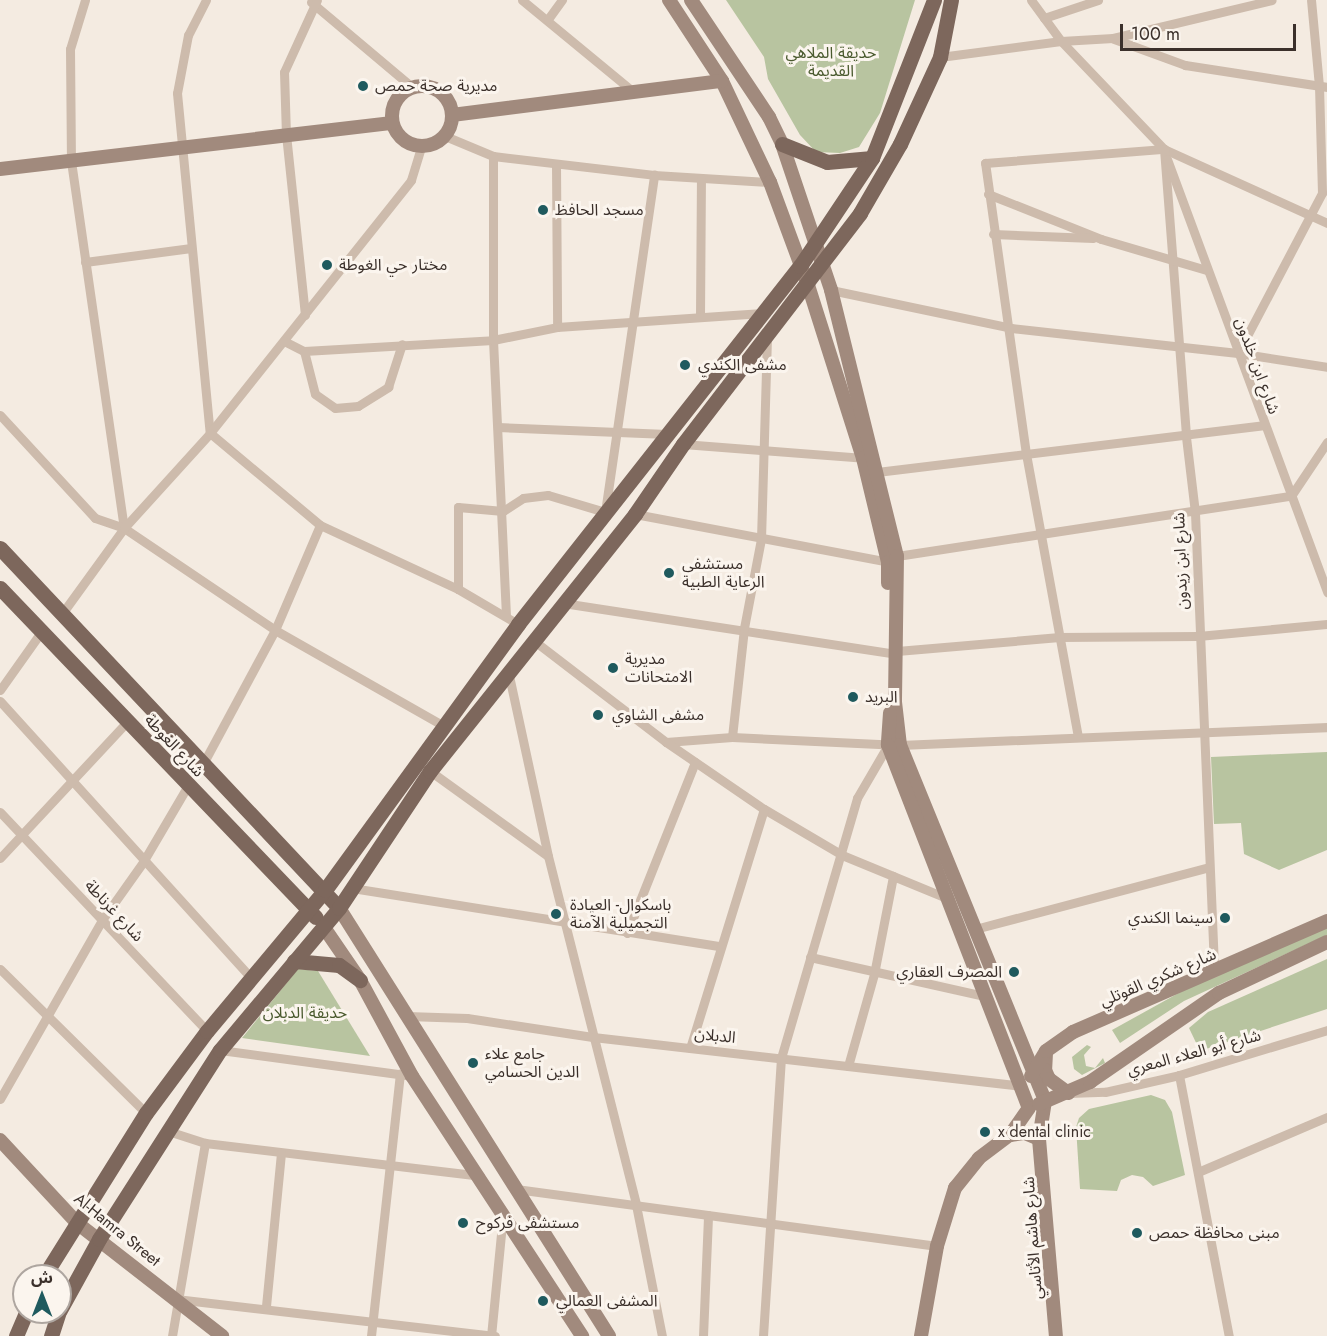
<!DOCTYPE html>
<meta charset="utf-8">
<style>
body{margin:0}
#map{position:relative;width:1327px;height:1336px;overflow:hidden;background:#f4ebe1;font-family:Jost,"Noto Sans Arabic",sans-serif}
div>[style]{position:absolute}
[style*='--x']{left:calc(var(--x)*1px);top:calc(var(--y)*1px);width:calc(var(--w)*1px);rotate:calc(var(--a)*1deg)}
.green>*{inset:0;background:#b8c4a0}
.street>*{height:9px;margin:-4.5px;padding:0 4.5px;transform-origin:4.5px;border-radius:4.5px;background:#cdbbac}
.secondary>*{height:14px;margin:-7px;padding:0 7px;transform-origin:7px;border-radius:7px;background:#a18a7d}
.secondary>.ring{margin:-7px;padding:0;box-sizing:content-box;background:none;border:14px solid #a18a7d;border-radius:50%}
.primary>*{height:15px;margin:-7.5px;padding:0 7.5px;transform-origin:7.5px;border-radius:7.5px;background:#7d675c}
.dots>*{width:16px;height:16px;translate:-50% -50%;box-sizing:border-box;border:3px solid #fbf5ee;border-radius:50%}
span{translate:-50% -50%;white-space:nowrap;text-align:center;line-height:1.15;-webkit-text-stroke:6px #fbf5ee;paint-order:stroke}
.park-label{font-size:16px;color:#4a5a2e}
.poi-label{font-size:16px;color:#3b302b}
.left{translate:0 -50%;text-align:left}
.right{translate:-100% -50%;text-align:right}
.street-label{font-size:16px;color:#3b302b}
.north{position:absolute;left:12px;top:1264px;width:60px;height:60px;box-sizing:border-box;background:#fbf5ee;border:2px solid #aea6a0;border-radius:50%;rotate:0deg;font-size:16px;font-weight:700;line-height:24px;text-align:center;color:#3b302b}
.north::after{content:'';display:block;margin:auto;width:21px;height:27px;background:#1f5a5e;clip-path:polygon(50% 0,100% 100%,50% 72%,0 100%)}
.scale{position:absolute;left:1120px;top:24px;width:176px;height:27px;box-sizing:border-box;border:3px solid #3b302b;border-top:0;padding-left:8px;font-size:18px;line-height:21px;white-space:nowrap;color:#3b302b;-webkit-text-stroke:4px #fbf5ee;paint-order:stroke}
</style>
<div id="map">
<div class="green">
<div style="clip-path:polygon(726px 0,915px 0,880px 113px,859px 147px,840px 153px,816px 152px,800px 135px,768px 79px,764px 57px)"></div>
<div style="clip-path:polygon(1327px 752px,1327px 850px,1279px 870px,1244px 854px,1241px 823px,1214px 824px,1211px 757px)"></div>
<div style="clip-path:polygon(1327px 924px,1327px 935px,1184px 1001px,1120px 1043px,1112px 1030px,1195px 984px)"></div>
<div style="clip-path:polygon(1327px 959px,1327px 1009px,1200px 1051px,1189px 1028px,1208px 1012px)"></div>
<div style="clip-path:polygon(298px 969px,318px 971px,370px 1056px,242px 1038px)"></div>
<div style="clip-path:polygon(1087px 1045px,1091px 1047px,1084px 1055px,1086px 1066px,1095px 1068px,1103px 1058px,1105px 1063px,1082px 1075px,1074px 1069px,1072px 1057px)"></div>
<div style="clip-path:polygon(1151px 1095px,1165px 1100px,1172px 1112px,1185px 1175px,1153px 1186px,1143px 1177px,1132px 1175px,1121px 1180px,1117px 1191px,1080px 1189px,1076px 1127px,1079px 1118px,1089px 1109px)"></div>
</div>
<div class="street">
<div style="--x:85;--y:0;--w:51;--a:107"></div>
<div style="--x:70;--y:49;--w:112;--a:89.5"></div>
<div style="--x:71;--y:161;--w:371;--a:81.8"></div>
<div style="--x:124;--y:528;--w:182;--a:34"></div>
<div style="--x:275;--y:630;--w:192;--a:29.6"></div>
<div style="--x:206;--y:0;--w:39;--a:117"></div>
<div style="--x:188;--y:35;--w:59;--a:100.7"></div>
<div style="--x:177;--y:93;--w:342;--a:84.5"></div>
<div style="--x:210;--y:433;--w:323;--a:-51.5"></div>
<div style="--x:411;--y:180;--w:34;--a:-73"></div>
<div style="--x:522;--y:0;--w:146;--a:39.5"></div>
<div style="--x:1031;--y:0;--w:51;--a:53.8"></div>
<div style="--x:1061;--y:41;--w:149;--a:46.4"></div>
<div style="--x:1164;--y:149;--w:179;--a:24.4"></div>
<div style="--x:311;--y:2;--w:132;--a:40.1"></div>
<div style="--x:1044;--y:18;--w:57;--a:-18.4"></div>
<div style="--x:548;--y:19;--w:24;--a:-54"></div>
<div style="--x:1114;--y:39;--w:76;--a:20.1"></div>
<div style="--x:1185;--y:65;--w:144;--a:8.8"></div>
<div style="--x:940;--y:57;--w:122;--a:-7.5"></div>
<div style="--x:1061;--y:41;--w:52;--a:-3.3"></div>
<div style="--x:1113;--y:38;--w:163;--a:-13.4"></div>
<div style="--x:445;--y:136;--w:52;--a:22.6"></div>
<div style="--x:493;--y:156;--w:162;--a:6.7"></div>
<div style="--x:654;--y:175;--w:116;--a:3.5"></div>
<div style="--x:1164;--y:149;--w:289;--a:85.6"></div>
<div style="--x:1186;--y:437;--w:77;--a:83.2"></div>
<div style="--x:1195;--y:513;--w:460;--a:87.6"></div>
<div style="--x:493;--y:156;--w:184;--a:90"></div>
<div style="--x:493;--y:340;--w:274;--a:87.3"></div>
<div style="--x:1167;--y:159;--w:462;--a:69.7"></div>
<div style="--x:556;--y:164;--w:163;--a:89.6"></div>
<div style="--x:988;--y:194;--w:122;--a:21.7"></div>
<div style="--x:1101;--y:239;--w:109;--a:16.4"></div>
<div style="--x:993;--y:234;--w:100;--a:2.3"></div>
<div style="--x:85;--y:262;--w:107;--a:-7.5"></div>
<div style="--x:831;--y:290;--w:184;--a:11.9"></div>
<div style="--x:1011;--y:328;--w:228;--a:6.3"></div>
<div style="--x:1238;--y:353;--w:90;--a:8.9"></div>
<div style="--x:305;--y:315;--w:181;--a:-96"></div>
<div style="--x:286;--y:135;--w:63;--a:-91.8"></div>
<div style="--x:284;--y:72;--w:79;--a:-65.4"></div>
<div style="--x:700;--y:316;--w:137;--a:-89.6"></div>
<div style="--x:284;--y:341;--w:22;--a:27"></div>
<div style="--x:304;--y:351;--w:189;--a:-3.3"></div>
<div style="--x:493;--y:340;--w:65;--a:-11.5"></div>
<div style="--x:557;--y:327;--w:206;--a:-3.9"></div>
<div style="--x:304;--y:351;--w:44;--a:75.7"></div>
<div style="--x:315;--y:394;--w:24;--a:35"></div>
<div style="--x:335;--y:408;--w:23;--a:-5"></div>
<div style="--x:358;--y:406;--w:36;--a:-32"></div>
<div style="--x:388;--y:387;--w:45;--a:-72"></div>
<div style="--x:1238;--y:353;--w:181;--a:-62.3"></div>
<div style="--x:1322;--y:193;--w:107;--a:-91.6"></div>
<div style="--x:1319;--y:86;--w:86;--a:-95.3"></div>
<div style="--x:0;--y:415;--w:140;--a:47.3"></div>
<div style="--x:95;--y:518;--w:31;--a:19"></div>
<div style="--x:498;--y:427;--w:169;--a:2.4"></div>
<div style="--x:683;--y:444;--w:181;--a:4.4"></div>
<div style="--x:877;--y:472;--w:389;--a:-6.9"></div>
<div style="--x:635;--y:514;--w:258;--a:10.7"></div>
<div style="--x:897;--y:556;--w:399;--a:-8.7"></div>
<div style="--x:1291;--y:496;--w:65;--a:-56.3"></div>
<div style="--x:458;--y:589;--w:82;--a:-90"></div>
<div style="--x:458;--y:507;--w:45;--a:5.1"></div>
<div style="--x:503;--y:511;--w:24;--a:-33"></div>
<div style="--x:523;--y:498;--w:25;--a:-7"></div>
<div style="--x:548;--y:495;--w:59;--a:16.6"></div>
<div style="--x:605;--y:512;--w:341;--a:-81.7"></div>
<div style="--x:563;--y:603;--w:330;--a:8.7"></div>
<div style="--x:61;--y:615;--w:107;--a:-54.1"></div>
<div style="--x:124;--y:528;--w:128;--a:-47.8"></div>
<div style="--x:210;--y:433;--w:143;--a:39.9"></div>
<div style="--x:533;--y:640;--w:168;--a:37.5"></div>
<div style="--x:666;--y:742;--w:66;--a:-4.3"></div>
<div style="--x:732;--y:737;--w:168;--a:2.7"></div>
<div style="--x:900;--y:745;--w:427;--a:-2.4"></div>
<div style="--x:897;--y:651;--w:163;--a:-4.9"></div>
<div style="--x:1059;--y:637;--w:139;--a:-0.4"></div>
<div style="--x:1198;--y:636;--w:130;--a:-5.3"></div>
<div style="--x:508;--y:671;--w:189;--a:77.8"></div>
<div style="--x:548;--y:856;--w:360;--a:75.8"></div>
<div style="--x:636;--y:1205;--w:134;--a:78.8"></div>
<div style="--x:0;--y:690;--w:71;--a:-54.7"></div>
<div style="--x:0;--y:701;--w:371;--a:47.8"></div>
<div style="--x:732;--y:737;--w:110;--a:-83.7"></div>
<div style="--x:744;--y:628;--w:91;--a:-79.2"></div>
<div style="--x:761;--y:539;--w:201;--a:-88.3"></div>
<div style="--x:1078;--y:737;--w:288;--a:-100.4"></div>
<div style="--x:1026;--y:454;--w:294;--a:-98"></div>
<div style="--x:985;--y:163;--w:180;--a:-4.5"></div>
<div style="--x:666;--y:742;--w:119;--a:34.4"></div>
<div style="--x:764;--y:809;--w:91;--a:30.5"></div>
<div style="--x:842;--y:855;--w:116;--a:22.4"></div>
<div style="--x:204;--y:762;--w:150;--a:-61.7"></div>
<div style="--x:275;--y:630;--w:114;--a:-66.8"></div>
<div style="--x:320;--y:525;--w:152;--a:24.9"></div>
<div style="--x:458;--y:589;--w:69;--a:30.3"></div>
<div style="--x:430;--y:771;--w:145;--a:35.8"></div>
<div style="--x:0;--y:812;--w:301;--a:46.6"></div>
<div style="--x:0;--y:858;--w:186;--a:-47"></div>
<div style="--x:352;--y:888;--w:371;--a:9"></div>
<div style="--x:975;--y:929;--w:242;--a:-14.8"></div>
<div style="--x:627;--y:933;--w:184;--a:-68.3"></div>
<div style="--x:810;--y:957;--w:179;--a:12.6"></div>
<div style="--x:0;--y:969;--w:205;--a:44.6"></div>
<div style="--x:407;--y:1016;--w:60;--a:1.9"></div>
<div style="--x:467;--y:1018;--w:127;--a:8.6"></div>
<div style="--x:593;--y:1037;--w:430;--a:6.5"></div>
<div style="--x:690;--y:1048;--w:250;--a:-72.8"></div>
<div style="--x:220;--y:1050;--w:187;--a:7.7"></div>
<div style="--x:848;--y:1066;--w:96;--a:-74.2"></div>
<div style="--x:874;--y:974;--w:100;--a:-79"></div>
<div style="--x:1179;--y:1075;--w:266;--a:79.2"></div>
<div style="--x:1068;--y:1093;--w:37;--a:-2"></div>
<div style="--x:1105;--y:1092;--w:76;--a:-12.9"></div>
<div style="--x:1179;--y:1075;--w:155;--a:-16.9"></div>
<div style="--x:0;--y:1099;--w:206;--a:-60.3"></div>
<div style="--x:102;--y:920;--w:71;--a:-54.7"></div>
<div style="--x:143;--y:862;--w:87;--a:-59.6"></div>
<div style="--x:168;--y:1131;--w:39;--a:18"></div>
<div style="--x:205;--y:1143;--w:277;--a:6.8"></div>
<div style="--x:1198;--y:1172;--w:140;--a:-23.1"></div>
<div style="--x:516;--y:1189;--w:425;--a:7.7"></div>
<div style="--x:176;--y:1299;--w:321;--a:6.6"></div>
<div style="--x:266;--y:1306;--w:154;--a:-84.4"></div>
<div style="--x:172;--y:1336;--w:196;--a:-80.3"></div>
<div style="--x:371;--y:1336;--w:264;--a:-83.7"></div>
<div style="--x:491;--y:1336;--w:124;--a:-84.4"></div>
<div style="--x:703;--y:1336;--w:121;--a:-87.6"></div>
<div style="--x:763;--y:1336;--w:279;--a:-86.3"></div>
<div style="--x:781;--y:1058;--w:271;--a:-73.7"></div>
<div style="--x:857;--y:798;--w:61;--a:-59.7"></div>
</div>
<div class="secondary">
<div style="--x:669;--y:0;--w:97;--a:56.8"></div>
<div style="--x:722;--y:81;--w:112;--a:64.6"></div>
<div style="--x:770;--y:182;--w:110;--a:69.7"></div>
<div style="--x:808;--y:285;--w:182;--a:72.4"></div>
<div style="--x:863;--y:458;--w:107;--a:76.5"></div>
<div style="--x:888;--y:562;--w:21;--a:90"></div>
<div style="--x:691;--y:0;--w:141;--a:56.3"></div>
<div style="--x:769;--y:117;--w:30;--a:64"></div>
<div style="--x:782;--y:144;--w:154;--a:71.4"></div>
<div style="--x:831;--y:290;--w:274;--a:76.1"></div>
<div style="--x:897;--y:556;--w:146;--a:90.8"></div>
<div style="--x:895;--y:702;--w:43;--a:83.4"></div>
<div style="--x:900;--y:745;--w:384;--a:67.8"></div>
<div style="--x:1045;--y:1101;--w:38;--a:99"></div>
<div style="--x:1039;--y:1139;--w:198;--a:85.1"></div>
<div class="ring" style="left:392px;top:86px;width:46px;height:46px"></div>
<div style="--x:452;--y:115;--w:272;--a:-7.2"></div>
<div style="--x:0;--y:169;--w:395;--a:-6.7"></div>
<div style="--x:890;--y:713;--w:32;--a:94"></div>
<div style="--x:888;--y:745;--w:389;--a:68.8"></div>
<div style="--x:1029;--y:1108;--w:33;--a:125"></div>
<div style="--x:339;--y:908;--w:506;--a:57.75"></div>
<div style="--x:323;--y:926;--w:65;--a:55.6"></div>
<div style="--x:360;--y:980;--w:109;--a:61.6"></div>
<div style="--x:412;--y:1076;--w:311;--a:56.8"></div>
<div style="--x:1046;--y:1053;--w:17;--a:93"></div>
<div style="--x:1045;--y:1070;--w:10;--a:66"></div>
<div style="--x:1049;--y:1079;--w:24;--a:36"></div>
<div style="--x:1031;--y:1076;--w:29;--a:-59"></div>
<div style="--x:1046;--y:1051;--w:33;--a:-35"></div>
<div style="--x:1073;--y:1032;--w:277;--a:-23.6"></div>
<div style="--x:1039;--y:1104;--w:56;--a:-23.3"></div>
<div style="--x:1090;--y:1082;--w:157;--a:-34.6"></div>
<div style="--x:1219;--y:993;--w:119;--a:-25.3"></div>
<div style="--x:0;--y:1140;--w:113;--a:47.1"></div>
<div style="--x:77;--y:1223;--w:184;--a:37.9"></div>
<div style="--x:921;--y:1336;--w:91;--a:-79.9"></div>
<div style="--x:937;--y:1246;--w:61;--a:-72.8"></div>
<div style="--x:955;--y:1188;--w:38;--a:-51"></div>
<div style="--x:979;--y:1158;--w:39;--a:-37"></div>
<div style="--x:1010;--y:1135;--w:15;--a:-8"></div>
<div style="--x:1025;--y:1133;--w:15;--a:23"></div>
</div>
<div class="primary">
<div style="--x:782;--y:144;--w:48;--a:21.8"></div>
<div style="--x:827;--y:162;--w:45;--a:-5.1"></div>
<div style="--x:0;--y:548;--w:494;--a:46.7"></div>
<div style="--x:0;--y:588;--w:456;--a:46.2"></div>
<div style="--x:294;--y:961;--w:45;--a:5.1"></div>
<div style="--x:339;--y:965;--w:26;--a:36"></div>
<div style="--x:44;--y:1276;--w:192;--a:-58"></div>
<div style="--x:146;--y:1113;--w:102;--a:-53.4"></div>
<div style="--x:207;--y:1031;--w:184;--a:-50.1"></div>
<div style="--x:325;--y:890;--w:329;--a:-54"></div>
<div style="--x:518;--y:624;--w:456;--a:-51.8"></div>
<div style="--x:800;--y:266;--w:130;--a:-56.3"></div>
<div style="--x:872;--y:158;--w:170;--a:-68.6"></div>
<div style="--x:60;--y:1310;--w:81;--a:-61.2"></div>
<div style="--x:99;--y:1239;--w:224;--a:-57.4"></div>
<div style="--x:220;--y:1050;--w:185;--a:-50"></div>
<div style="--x:339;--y:908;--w:164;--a:-56.4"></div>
<div style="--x:430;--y:771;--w:329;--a:-51.4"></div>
<div style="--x:635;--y:514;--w:85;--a:-55.6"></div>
<div style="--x:683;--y:444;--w:291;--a:-52.5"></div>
<div style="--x:860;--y:213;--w:80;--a:-59.9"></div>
<div style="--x:900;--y:144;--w:96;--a:-65.3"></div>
<div style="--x:940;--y:57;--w:58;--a:-79.1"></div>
<div style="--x:16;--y:1336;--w:26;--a:-67"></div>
<div style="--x:51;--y:1336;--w:25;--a:-72"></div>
</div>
<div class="dots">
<div style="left:363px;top:86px;background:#1f5a5e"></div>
<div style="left:543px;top:210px;background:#1f5a5e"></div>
<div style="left:327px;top:265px;background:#1f5a5e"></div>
<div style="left:685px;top:365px;background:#1f5a5e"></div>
<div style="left:669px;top:573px;background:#1f5a5e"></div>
<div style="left:613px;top:668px;background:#1f5a5e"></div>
<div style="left:853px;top:697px;background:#1f5a5e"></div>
<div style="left:598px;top:715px;background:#1f5a5e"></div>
<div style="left:556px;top:914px;background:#1f5a5e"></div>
<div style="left:1225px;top:918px;background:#1f5a5e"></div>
<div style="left:1014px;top:972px;background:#1f5a5e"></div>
<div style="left:473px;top:1063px;background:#1f5a5e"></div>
<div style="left:985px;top:1132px;background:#1f5a5e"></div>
<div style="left:463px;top:1223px;background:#1f5a5e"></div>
<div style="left:1137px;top:1233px;background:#1f5a5e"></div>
<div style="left:543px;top:1301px;background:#1f5a5e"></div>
</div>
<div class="park-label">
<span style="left:831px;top:62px">حديقة الملاهي<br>القديمة</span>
<span style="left:305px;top:1013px">حديقة الدبلان</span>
</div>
<div class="poi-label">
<span class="left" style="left:375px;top:86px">مديرية صحة حمص</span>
<span class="left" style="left:555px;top:210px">مسجد الحافظ</span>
<span class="left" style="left:339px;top:265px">مختار حي الغوطة</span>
<span class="left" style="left:698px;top:365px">مشفى الكندي</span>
<span class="left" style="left:682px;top:573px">مستشفى<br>الرعاية الطبية</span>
<span class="left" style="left:625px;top:668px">مديرية<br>الامتحانات</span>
<span class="left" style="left:865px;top:697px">البريد</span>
<span class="left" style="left:612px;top:715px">مشفى الشاوي</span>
<span class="left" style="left:570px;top:914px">باسكوال- العيادة<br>التجميلية الآمنة</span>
<span class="right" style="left:1213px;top:918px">سينما الكندي</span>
<span class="right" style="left:1002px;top:972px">المصرف العقاري</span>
<span class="left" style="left:485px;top:1063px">جامع علاء<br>الدين الحسامي</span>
<span class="left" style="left:998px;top:1132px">x dental clinic</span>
<span class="left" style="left:476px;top:1223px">مستشفى فركوح</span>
<span class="left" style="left:1149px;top:1233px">مبنى محافظة حمص</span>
<span class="left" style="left:556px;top:1301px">المشفى العمالي</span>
</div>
<div class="street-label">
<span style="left:1257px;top:366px;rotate:70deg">شارع ابن خلدون</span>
<span style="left:1181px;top:561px;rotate:-92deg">شارع ابن زيدون</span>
<span style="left:174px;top:746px;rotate:47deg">شارع الغوطة</span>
<span style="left:114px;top:911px;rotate:47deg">شارع غرناطة</span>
<span style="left:1158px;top:978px;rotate:-23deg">شارع شكري القوتلي</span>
<span style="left:715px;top:1036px;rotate:6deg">الدبلان</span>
<span style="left:1194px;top:1053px;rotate:-15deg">شارع أبو العلاء المعري</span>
<span style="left:117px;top:1230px;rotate:39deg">Al-Hamra Street</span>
<span style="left:1033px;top:1238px;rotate:-94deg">شارع هاشم الأتاسي</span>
</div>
<div class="north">ش</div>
<div class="scale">100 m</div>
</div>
